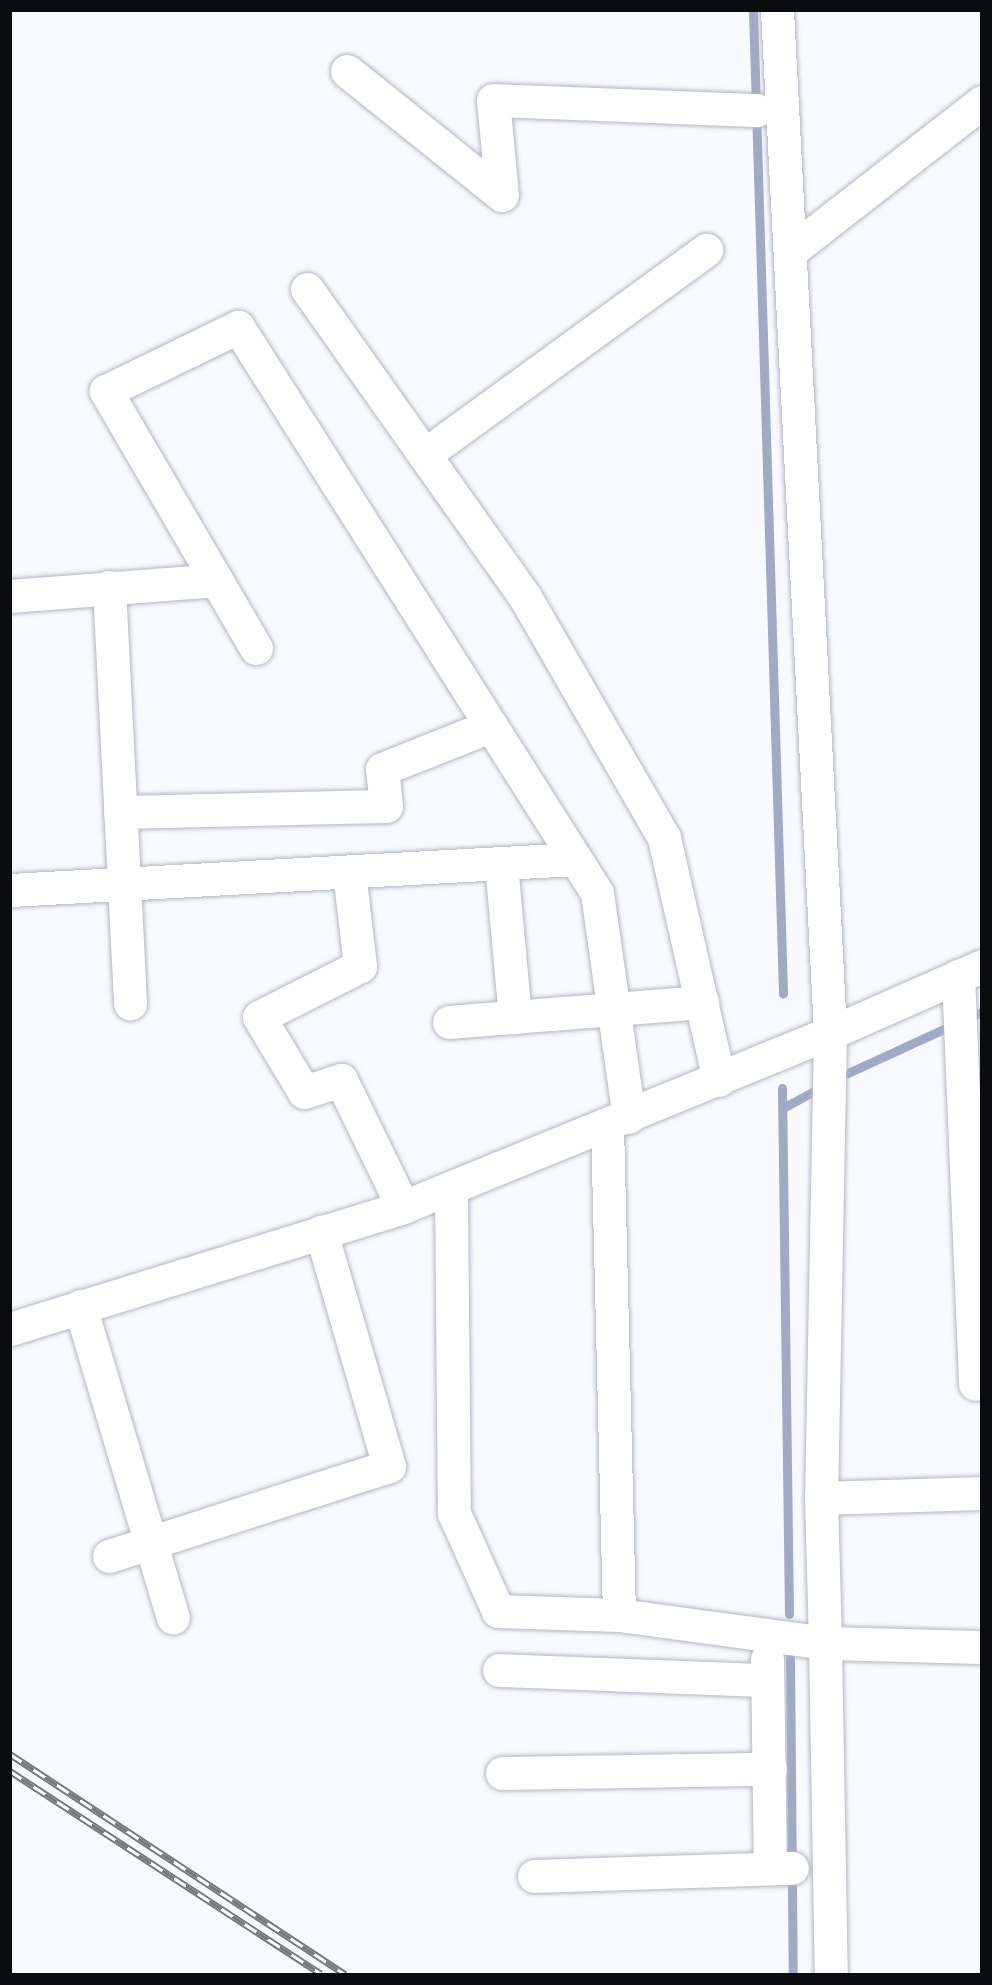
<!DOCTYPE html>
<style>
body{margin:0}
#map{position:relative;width:992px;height:1985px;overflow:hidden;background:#f8faff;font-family:"Source Sans 3",sans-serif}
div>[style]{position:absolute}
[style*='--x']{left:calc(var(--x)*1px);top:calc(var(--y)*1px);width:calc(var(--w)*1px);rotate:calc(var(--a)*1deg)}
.stream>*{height:9px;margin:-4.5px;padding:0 4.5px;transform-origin:4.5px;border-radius:4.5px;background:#a0aac5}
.roads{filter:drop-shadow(0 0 2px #b2b6c2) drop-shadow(0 0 2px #b2b6c2)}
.street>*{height:33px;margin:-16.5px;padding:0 16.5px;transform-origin:16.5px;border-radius:16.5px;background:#fff}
.secondary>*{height:33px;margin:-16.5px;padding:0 16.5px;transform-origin:16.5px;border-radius:16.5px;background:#fff}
.rail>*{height:7px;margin-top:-3.5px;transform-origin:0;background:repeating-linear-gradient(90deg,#fff 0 14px,#76787d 0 28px);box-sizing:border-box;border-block:2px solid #76787d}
span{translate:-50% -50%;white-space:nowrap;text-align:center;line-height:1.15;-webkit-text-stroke:4.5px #fff;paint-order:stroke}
.frame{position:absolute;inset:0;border:12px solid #0a0c10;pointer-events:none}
</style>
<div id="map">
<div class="stream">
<div style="--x:753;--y:10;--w:984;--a:88.25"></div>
<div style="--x:965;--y:1019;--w:18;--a:-22"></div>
<div style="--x:837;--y:1078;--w:128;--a:-24.6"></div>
<div style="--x:782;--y:1088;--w:526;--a:89.24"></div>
<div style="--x:783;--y:1108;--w:46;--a:-28.8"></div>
<div style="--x:790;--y:1658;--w:316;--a:89.5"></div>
</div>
<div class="roads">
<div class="street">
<div style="--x:347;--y:71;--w:198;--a:38.7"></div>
<div style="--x:502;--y:195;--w:95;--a:-95.4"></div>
<div style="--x:493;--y:100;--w:264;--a:2.2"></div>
<div style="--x:792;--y:250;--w:241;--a:-37.9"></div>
<div style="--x:307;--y:289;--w:377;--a:54.7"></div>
<div style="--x:525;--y:597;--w:278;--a:60"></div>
<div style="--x:664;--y:838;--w:248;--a:77.2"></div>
<div style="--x:424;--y:455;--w:349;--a:-36"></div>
<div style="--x:109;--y:587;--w:417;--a:87.1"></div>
<div style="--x:10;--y:596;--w:207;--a:-4.4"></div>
<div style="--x:256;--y:648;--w:298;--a:-120.3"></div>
<div style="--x:106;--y:391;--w:147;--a:-25.9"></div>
<div style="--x:238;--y:327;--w:670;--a:57.61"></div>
<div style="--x:597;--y:893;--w:226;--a:81.9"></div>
<div style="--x:120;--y:812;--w:266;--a:-1.3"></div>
<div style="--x:386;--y:806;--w:37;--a:-96"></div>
<div style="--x:382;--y:769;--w:116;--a:-21.7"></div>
<div style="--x:501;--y:864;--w:154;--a:84.8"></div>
<div style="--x:349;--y:872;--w:95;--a:83.3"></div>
<div style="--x:360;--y:966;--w:113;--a:153.2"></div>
<div style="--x:259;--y:1017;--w:87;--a:59"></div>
<div style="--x:304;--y:1092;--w:39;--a:-18"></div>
<div style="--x:341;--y:1080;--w:141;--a:64"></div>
<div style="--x:10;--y:890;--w:566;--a:-3.14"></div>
<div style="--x:958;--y:976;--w:408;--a:87.6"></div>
<div style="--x:449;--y:1022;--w:254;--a:-4.5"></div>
<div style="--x:830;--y:1033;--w:166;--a:-23.8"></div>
<div style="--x:607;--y:1124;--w:491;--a:88.6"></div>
<div style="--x:451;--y:1188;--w:325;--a:89.5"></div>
<div style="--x:454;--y:1513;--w:107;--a:65.8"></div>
<div style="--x:498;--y:1611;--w:121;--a:1.9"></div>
<div style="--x:619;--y:1615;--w:208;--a:7.7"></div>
<div style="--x:825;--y:1643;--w:331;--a:89"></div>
<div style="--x:80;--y:1306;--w:325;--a:73.4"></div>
<div style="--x:821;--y:1498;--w:161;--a:-1.8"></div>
<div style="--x:109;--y:1556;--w:294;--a:-17.8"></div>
<div style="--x:389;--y:1466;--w:244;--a:-106.2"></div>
<div style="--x:767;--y:1659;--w:209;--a:89.2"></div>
<div style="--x:499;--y:1670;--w:266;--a:2.2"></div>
<div style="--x:502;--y:1773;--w:268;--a:-0.9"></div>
<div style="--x:534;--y:1876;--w:258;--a:-1.8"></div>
</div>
<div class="secondary">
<div style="--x:777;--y:10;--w:1024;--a:87.03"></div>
<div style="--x:830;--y:1033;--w:465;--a:91.1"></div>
<div style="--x:821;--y:1498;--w:145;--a:88.4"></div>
<div style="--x:825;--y:1643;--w:157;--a:1.5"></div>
<div style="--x:10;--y:1329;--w:412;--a:-17.2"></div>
<div style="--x:403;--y:1207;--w:461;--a:-22.2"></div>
</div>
</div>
<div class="rail">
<div style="--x:10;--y:1754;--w:401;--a:33.3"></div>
<div style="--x:10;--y:1771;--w:371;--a:33.1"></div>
</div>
<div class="frame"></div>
</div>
